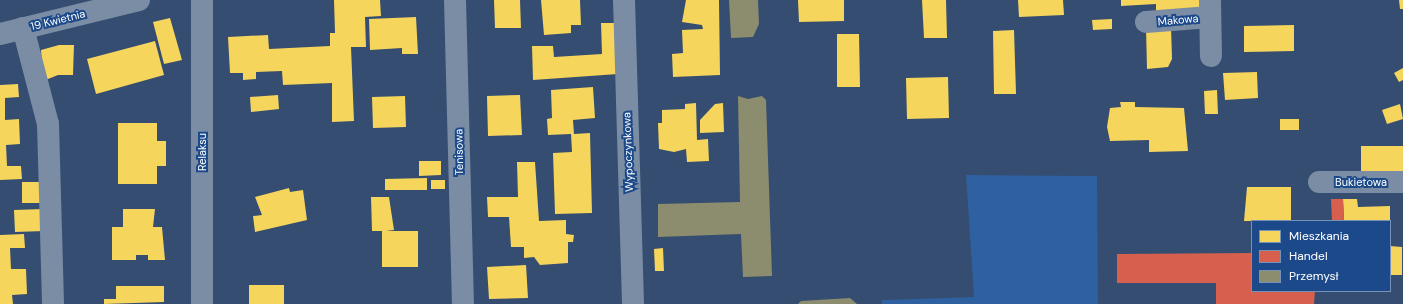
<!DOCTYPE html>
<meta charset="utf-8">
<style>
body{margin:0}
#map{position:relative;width:1403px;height:304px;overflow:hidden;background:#344d70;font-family:"DM Sans",sans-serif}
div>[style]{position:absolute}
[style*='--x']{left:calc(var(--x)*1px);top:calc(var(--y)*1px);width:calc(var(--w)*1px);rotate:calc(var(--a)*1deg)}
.green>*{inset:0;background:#2f60a0}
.homes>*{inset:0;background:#f6d55c}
.shops>*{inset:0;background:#d6604d}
.industry>*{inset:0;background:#8c8c6e}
.street>*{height:22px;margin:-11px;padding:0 11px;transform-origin:11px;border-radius:11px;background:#7b8da5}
span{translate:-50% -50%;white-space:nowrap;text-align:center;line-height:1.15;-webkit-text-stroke:4px #1b4989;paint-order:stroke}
.street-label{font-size:11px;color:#fff}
.legend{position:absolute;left:1251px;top:220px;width:140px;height:72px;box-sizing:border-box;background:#1b4989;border:1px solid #7692b8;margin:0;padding:5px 7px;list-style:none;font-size:12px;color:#fff}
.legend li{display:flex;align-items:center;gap:8px;height:20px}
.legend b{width:20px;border:1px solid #7692b8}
</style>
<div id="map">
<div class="green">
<div style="clip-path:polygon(966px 175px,1097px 176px,1098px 304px,882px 304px,882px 300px,974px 297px)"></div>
</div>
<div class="homes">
<div style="clip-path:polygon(334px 0,380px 0,381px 16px,365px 17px,366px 47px,351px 47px,354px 121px,332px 122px,332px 83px,283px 85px,282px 71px,256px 72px,256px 79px,243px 80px,243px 73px,230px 73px,228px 37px,268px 35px,269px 49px,330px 46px,330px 33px,335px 33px)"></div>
<div style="clip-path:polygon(494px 0,520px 0,521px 28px,495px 28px)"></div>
<div style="clip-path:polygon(541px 0,580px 0,581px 25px,571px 25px,571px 33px,544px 35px)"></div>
<div style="clip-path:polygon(686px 0,719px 0,720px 75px,673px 77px,672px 54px,683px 53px,682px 30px,703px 29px,702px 25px,682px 22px)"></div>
<div style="clip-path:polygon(798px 0,844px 0,844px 21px,799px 22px)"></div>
<div style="clip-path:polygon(922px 0,946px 0,947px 38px,924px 38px)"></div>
<div style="clip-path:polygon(1018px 0,1063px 0,1064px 15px,1019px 17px)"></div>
<div style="clip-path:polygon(1121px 0,1203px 0,1203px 9px,1156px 13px,1156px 4px,1121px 6px)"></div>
<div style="clip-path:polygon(1399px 0,1403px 0,1403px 9px,1400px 9px)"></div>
<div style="clip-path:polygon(416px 17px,418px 54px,402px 54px,402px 48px,370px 50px,369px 19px)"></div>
<div style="clip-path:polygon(170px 18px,182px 60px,164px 64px,153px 22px)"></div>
<div style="clip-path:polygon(1112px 19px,1112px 29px,1093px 30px,1092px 20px)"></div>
<div style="clip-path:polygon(601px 23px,614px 23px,618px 74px,533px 80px,532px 46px,553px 46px,554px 57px,602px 54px)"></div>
<div style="clip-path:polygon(1294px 25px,1294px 51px,1244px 52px,1244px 26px)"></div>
<div style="clip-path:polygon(1171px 26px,1172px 59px,1168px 67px,1147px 69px,1146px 28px)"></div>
<div style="clip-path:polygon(1014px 30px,1016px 94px,994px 94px,993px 31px)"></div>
<div style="clip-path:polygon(837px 34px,859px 34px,860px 87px,837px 87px)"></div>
<div style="clip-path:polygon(155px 41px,164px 75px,96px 94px,87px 59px)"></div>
<div style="clip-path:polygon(59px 45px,74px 45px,73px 75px,58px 75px,43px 81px,41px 50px)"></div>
<div style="clip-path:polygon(1403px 68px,1403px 80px,1399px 82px,1394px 73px)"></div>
<div style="clip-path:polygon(1257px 72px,1258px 98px,1225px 100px,1223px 73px)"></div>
<div style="clip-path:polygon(948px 77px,949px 118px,907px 119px,906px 78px)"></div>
<div style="clip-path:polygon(18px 84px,19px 97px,5px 98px,5px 120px,19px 119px,20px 144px,6px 145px,7px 166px,21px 166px,22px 179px,0 180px,0 85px)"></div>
<div style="clip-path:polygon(593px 87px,595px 118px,573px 120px,574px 134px,590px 133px,592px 213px,555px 214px,553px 153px,572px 152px,571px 134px,548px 135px,547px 119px,552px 118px,551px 90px)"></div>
<div style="clip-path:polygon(1217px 90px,1218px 114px,1205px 114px,1204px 91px)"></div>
<div style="clip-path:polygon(278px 95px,279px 109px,251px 112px,250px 97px)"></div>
<div style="clip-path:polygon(520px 95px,522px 135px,488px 136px,487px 96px)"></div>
<div style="clip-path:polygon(405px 96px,406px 127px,373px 128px,372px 97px)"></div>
<div style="clip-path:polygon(1120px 102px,1135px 102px,1135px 107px,1184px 108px,1188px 151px,1149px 152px,1149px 140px,1110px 141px,1107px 127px,1110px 108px,1121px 107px)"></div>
<div style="clip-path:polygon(696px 103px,697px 140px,708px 139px,709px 161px,687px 162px,686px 149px,674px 152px,659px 149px,658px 123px,662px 123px,662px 110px,685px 109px,685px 104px)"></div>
<div style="clip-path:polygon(723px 103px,724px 132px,700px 133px,700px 120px,715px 104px)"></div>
<div style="clip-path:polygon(1400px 104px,1403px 119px,1387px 124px,1382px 110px)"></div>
<div style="clip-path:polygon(1280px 119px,1299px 119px,1299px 130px,1280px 130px)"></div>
<div style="clip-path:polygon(118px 123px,157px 123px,157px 141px,166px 141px,166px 166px,157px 166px,157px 184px,118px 184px)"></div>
<div style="clip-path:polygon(1361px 146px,1403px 146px,1403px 172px,1361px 171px)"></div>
<div style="clip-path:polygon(419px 161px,441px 161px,441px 175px,419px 176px)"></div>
<div style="clip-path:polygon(517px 162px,535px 162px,539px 221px,566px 220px,566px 234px,574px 235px,573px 242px,568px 242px,568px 263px,540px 265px,534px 257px,524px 258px,524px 247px,511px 247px,509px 217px,488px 217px,487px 197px,518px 197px)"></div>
<div style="clip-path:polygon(427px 178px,427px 190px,385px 190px,385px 179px)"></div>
<div style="clip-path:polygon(431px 180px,445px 180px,445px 189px,431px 189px)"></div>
<div style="clip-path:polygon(22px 182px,41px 182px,42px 203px,22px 203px)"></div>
<div style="clip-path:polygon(1247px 187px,1291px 187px,1291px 221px,1244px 221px)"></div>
<div style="clip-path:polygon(289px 188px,290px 192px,303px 190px,307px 220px,255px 232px,253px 216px,262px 215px,255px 197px)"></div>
<div style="clip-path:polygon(371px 197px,389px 197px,394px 230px,386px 231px,418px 231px,418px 267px,382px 267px,382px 231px,372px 231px)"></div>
<div style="clip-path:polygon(1343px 199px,1357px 199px,1358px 207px,1390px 206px,1390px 221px,1344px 221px)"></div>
<div style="clip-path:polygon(43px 209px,44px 231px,15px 232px,14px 210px)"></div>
<div style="clip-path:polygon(123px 209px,155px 209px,153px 227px,162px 227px,165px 260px,148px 260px,148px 255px,136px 255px,136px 260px,112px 260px,112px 227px,123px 227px)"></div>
<div style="clip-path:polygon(24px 234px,25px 248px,10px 248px,11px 269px,26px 269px,27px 294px,12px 295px,13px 304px,0 304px,0 235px)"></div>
<div style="clip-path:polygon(1390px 246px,1402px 247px,1402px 275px,1390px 275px)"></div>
<div style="clip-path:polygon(663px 248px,664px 271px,655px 271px,654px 249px)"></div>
<div style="clip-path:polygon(526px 265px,528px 298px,489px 299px,487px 267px)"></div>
<div style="clip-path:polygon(249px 285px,284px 285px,284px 304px,249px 304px)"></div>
<div style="clip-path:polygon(116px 286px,164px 286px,164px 302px,104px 304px,104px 299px,116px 299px)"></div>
</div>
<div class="shops">
<div style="clip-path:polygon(1331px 199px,1343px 199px,1344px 221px,1332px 221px)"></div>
<div style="clip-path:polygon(1252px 253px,1252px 291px,1315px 291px,1314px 304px,1216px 304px,1216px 283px,1117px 283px,1117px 254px)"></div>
</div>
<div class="industry">
<div style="clip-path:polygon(729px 0,758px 0,759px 24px,753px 37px,731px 38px)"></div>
<div style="clip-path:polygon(738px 96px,748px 99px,762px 96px,766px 100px,772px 276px,743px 277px,741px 234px,658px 237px,658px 204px,740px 202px)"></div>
<div style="clip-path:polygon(850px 298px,857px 304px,798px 304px,801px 301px)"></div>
</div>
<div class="street">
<div style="--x:455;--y:0;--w:304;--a:88.5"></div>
<div style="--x:624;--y:0;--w:304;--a:88.3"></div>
<div style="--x:1210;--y:0;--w:56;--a:89"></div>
<div style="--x:1146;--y:22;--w:64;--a:-4.5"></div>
<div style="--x:23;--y:28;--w:99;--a:75.4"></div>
<div style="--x:48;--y:124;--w:180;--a:88.4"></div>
<div style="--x:0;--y:34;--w:143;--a:-13.7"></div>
<div style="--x:1319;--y:182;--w:84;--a:0"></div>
<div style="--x:202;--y:304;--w:304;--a:-90"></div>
</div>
<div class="street-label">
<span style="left:58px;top:20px;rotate:-14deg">19 Kwietnia</span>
<span style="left:1178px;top:20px;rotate:-5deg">Makowa</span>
<span style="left:202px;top:152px;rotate:-90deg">Relaksu</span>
<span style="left:459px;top:152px;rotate:-91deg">Tenisowa</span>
<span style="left:628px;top:152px;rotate:-92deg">Wypoczynkowa</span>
<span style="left:1361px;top:182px">Bukietowa</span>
</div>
<ul class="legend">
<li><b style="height:11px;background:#f6d55c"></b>Mieszkania</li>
<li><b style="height:11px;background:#d6604d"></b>Handel</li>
<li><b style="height:11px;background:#8c8c6e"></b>Przemysł</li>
</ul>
</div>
